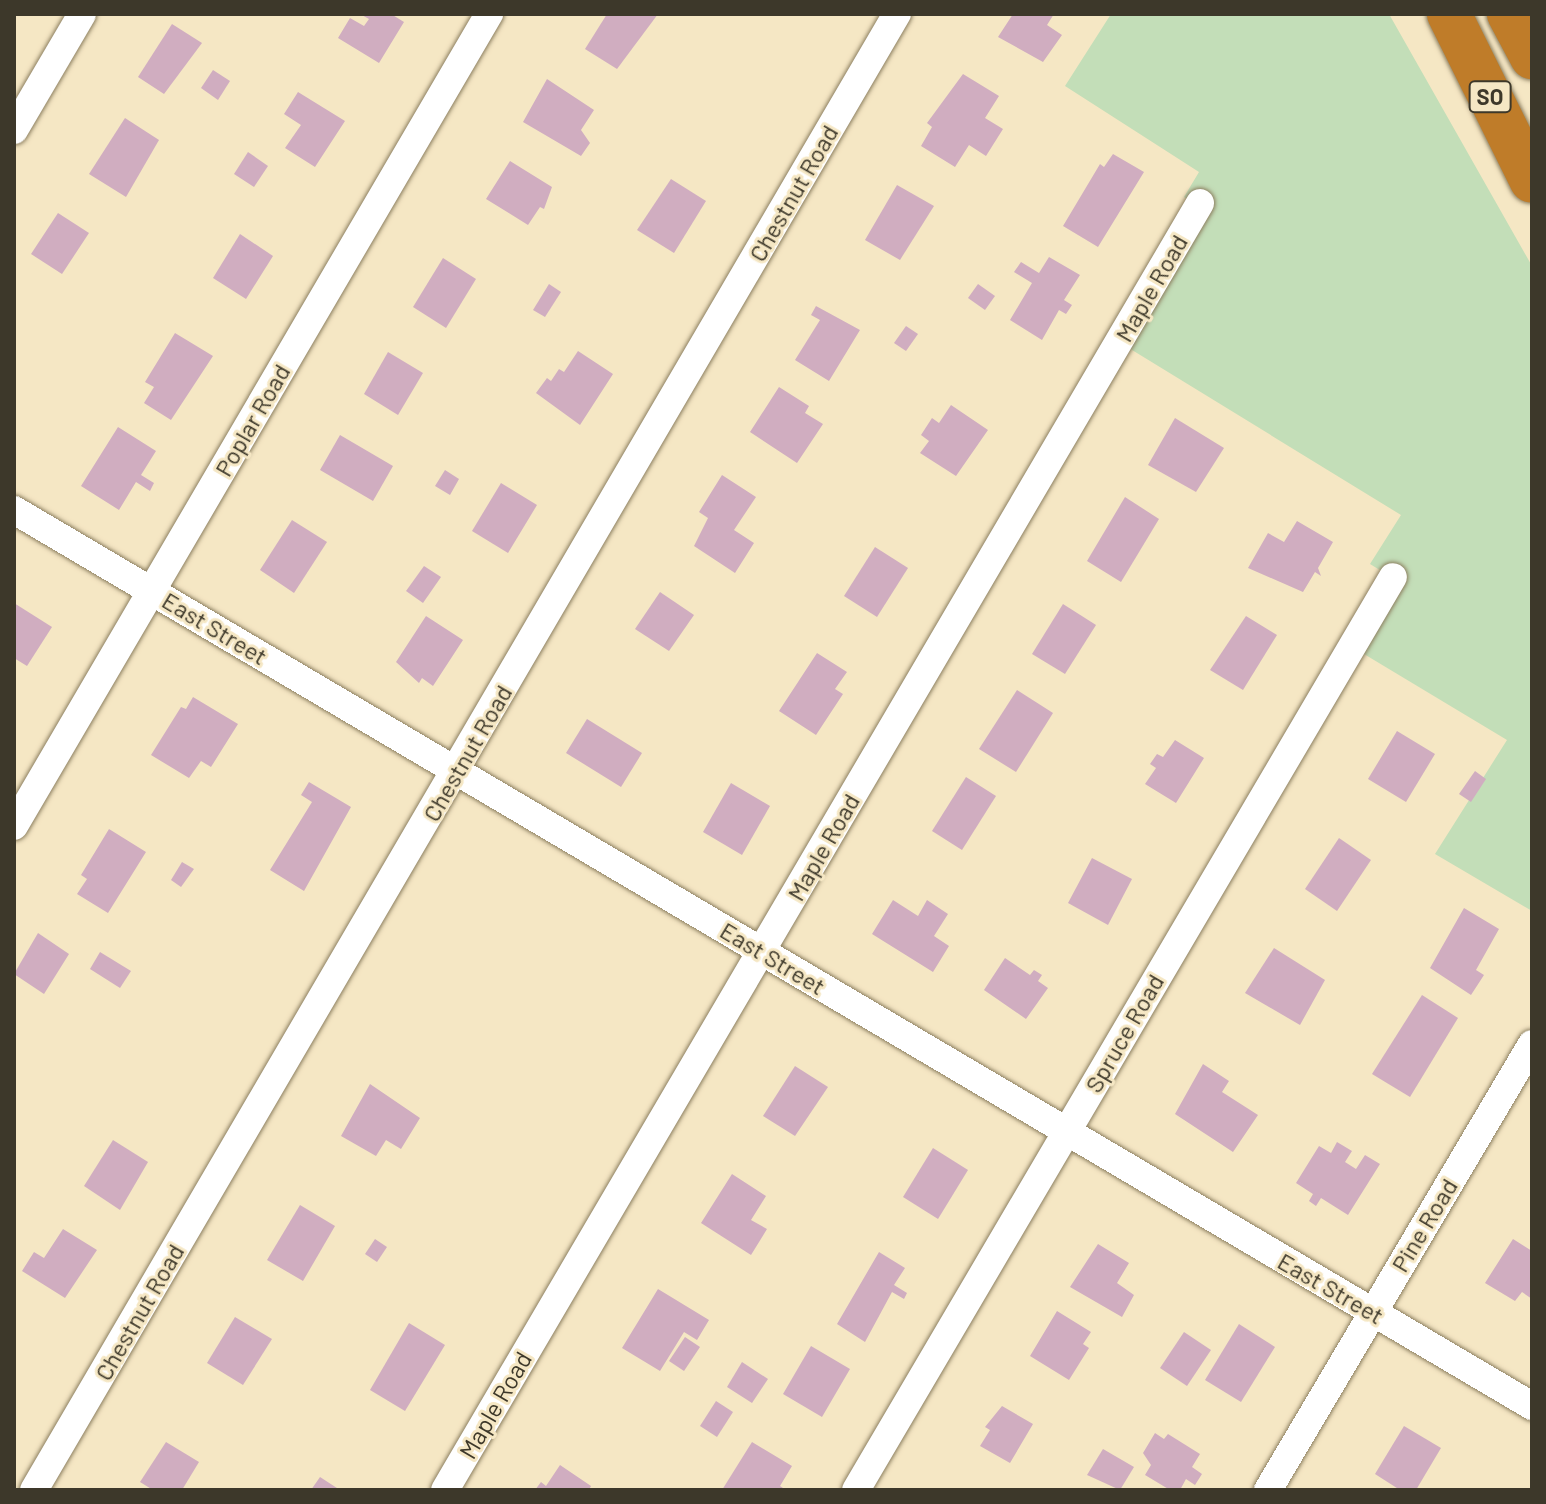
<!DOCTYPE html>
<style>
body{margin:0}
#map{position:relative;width:1546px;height:1504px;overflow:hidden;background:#f5e7c4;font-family:Barlow,sans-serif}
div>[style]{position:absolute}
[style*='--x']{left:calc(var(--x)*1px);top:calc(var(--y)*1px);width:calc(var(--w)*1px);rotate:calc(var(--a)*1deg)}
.green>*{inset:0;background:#c3deb8}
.building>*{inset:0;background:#d0adc0}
.roads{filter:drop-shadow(0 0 2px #8c7f60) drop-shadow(0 0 2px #8c7f60)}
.street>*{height:28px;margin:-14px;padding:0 14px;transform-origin:14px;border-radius:14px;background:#fff}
.highway>*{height:44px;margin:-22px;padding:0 22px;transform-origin:22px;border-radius:22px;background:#bf7c29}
span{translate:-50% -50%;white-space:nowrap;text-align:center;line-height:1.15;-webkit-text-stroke:6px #f5e7c4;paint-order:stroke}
.shield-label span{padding:2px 6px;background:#f5e7c4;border:2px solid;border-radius:6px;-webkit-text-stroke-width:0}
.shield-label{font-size:22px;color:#3d382a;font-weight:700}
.street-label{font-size:24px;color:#3d382a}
.frame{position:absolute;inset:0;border:16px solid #3d382a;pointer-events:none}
</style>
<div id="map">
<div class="green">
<div style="clip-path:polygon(1111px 14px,1389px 14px,1532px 266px,1532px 911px,1435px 854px,1507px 740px,1359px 651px,1396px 580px,1370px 564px,1401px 515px,1119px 342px,1198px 206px,1184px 197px,1199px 172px,1065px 86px)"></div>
</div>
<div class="building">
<div style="clip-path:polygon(360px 14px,391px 14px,404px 22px,379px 63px,338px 38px,350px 18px,364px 26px,369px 19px)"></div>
<div style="clip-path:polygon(607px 14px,658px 14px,617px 69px,585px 49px)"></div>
<div style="clip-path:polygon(1013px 14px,1054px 14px,1047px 25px,1062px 35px,1043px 62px,998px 37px)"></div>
<div style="clip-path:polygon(172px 24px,202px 43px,164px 94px,138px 77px)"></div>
<div style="clip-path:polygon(213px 70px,230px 81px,218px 100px,201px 88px)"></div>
<div style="clip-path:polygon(963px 74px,999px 96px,985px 118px,1003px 129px,986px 156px,969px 145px,955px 167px,921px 146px,932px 127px,927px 123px)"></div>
<div style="clip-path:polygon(547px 79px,594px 110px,581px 130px,590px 143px,581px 156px,523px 122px)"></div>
<div style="clip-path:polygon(298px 92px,345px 121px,315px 167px,285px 148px,301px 125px,284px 114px)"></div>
<div style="clip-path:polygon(125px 118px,159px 140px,126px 197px,89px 174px)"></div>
<div style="clip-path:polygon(248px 152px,268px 166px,254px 187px,234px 174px)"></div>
<div style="clip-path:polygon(1113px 154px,1144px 172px,1098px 247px,1063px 226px,1100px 164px,1104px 167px)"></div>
<div style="clip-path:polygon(510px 161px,552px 187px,544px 209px,540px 207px,528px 225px,486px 199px)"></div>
<div style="clip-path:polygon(671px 179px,706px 201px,674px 253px,637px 230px)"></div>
<div style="clip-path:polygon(897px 185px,934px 206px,900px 260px,865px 240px)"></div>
<div style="clip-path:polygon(58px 213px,89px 233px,62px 274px,31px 254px)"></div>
<div style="clip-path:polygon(240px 234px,273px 256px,246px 299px,213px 278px)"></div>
<div style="clip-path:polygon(1049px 257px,1080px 275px,1064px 300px,1072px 305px,1066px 314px,1059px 310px,1042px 340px,1010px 320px,1032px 283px,1014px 272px,1021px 262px,1039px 273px)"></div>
<div style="clip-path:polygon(443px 258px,476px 279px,446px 328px,413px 307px)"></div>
<div style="clip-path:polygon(549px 284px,561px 292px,545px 317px,533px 310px)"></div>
<div style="clip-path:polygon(978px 284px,995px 296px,985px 310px,968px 298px)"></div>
<div style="clip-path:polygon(816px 306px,860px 330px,829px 381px,795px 360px,820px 320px,811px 315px)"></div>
<div style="clip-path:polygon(906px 326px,918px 334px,906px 351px,894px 343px)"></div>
<div style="clip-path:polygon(175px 333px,213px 356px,171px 420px,144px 403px,154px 387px,145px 382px)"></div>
<div style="clip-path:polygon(578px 351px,613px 374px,580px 425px,536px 393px,547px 378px,551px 381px,559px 369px,564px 372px)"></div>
<div style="clip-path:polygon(388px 352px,423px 373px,398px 415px,364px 394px)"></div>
<div style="clip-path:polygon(779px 387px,809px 406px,805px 413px,823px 424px,797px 463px,750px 432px)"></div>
<div style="clip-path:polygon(951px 405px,988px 430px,956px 476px,920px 453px,929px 441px,921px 435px,932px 418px,939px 423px)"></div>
<div style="clip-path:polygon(1175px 418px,1224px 448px,1196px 492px,1148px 465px)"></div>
<div style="clip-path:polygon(118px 427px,156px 451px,141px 475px,154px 483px,150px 491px,136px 482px,119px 510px,81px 486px)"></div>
<div style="clip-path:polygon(340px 435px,393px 466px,373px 501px,320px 470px)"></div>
<div style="clip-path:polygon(445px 470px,459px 479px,450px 495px,435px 486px)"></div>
<div style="clip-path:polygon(722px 475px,756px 497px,734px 530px,754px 543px,735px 573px,694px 546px,708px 518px,699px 512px)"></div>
<div style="clip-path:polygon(501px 483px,537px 505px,508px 553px,472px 531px)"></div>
<div style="clip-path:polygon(1125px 497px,1159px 519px,1121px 582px,1087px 561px)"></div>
<div style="clip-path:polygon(292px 520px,327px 542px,294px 593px,260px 570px)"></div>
<div style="clip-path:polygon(1297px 521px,1333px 542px,1318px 568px,1321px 576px,1315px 572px,1303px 592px,1248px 568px,1268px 533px,1284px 542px)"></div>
<div style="clip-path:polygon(875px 547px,908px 568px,877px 617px,844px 596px)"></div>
<div style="clip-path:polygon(424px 566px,441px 577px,423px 603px,406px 591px)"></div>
<div style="clip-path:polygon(660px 592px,694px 615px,669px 651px,635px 629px)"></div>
<div style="clip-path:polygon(14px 603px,52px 627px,27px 666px,14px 658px)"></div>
<div style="clip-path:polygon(1063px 604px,1096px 625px,1065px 674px,1032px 654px)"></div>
<div style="clip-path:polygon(426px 616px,463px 640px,433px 686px,422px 678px,419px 683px,396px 662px)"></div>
<div style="clip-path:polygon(1246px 616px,1277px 635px,1243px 690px,1210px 670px)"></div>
<div style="clip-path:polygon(817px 653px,847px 672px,835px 689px,843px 694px,816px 735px,779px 711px)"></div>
<div style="clip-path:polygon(1017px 690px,1053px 713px,1016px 772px,979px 749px)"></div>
<div style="clip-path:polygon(193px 697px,238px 724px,211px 767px,201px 761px,189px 778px,151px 755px,181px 707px,186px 709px)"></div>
<div style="clip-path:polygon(587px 719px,642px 753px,621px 787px,566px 753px)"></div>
<div style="clip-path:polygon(1397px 731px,1435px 754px,1406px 802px,1368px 779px)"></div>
<div style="clip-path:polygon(1175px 740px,1204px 758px,1176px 803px,1145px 784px,1156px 768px,1150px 764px,1157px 754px,1163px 757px)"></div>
<div style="clip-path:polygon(1475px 771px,1486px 779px,1471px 802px,1459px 794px)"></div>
<div style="clip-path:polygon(966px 777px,996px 796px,962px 850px,932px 831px)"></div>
<div style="clip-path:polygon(309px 782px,351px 807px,304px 891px,270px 870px,312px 802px,301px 795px)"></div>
<div style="clip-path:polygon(731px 783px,770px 806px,742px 855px,703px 832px)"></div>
<div style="clip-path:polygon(109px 829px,146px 852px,108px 913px,77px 894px,87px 879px,81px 875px)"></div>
<div style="clip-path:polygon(1339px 838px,1371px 860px,1337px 911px,1305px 889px)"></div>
<div style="clip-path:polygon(1092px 858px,1132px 879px,1108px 925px,1068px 903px)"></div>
<div style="clip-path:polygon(182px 862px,194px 869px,181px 887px,171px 880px)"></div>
<div style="clip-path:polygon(893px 900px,918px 916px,927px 900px,948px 914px,934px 936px,949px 946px,933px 972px,872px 934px)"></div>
<div style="clip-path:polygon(1464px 908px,1499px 929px,1476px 970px,1484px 975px,1471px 995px,1430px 968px)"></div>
<div style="clip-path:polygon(38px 933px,69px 954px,44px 994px,14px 974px)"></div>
<div style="clip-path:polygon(1274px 948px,1325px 980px,1300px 1025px,1245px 993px)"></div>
<div style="clip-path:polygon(100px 952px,131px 971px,120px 988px,90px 969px)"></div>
<div style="clip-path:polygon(1005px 958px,1030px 975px,1034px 970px,1042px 975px,1038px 981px,1048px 988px,1026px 1019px,984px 990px)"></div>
<div style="clip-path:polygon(1422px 995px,1458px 1018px,1410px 1097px,1372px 1074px)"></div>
<div style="clip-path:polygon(1203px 1064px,1229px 1081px,1222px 1092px,1258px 1115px,1233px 1152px,1175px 1114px)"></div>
<div style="clip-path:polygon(795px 1066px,828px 1087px,795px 1136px,763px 1116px)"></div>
<div style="clip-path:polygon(370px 1084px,420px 1118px,401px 1149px,386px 1140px,376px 1156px,341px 1136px)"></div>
<div style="clip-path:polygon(113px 1140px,148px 1162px,120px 1210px,84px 1186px)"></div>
<div style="clip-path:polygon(1337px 1142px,1352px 1151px,1345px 1162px,1356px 1169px,1365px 1155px,1380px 1164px,1348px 1215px,1321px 1198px,1316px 1206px,1309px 1201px,1313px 1194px,1296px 1183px,1319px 1146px,1331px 1153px)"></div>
<div style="clip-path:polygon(933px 1148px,968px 1170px,938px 1219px,903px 1197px)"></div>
<div style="clip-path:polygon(732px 1174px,766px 1196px,751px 1220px,767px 1229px,751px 1255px,701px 1223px)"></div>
<div style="clip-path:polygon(300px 1205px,335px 1226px,303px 1281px,267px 1260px)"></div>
<div style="clip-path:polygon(63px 1229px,97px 1250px,65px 1298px,22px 1271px,34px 1252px,44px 1258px)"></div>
<div style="clip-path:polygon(375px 1239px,387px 1247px,377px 1262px,365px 1254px)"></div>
<div style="clip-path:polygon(1513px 1239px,1532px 1251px,1532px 1299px,1522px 1292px,1515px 1301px,1485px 1283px)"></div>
<div style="clip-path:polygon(1098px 1244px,1129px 1263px,1117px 1283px,1134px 1295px,1122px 1317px,1070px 1287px)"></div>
<div style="clip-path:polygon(879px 1252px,905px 1268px,894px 1285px,907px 1293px,904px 1299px,892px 1292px,865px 1342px,837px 1324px)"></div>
<div style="clip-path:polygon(658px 1289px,709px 1320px,697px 1340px,684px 1332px,660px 1371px,622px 1348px)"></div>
<div style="clip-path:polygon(1057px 1311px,1091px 1332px,1083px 1344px,1089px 1348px,1069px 1380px,1030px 1356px)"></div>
<div style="clip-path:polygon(235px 1317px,272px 1339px,243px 1385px,207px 1363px)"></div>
<div style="clip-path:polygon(409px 1323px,445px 1345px,405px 1411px,370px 1390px)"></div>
<div style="clip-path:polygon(1239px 1324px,1275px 1347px,1241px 1402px,1205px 1380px)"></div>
<div style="clip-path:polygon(1184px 1332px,1211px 1350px,1187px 1386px,1160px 1368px)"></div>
<div style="clip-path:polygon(685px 1337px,700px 1347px,684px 1371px,669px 1361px)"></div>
<div style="clip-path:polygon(811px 1346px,850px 1369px,822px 1417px,783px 1394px)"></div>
<div style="clip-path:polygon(742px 1362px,768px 1379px,752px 1403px,727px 1387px)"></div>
<div style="clip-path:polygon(716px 1401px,733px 1412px,717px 1437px,700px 1426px)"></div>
<div style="clip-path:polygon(1002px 1406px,1033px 1424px,1010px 1463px,980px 1446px,990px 1430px,985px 1427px)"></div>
<div style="clip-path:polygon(1404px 1426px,1441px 1448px,1416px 1490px,1400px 1490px,1375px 1474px)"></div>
<div style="clip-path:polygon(1155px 1433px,1164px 1439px,1168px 1434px,1200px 1454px,1192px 1467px,1202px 1474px,1195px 1485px,1186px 1479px,1180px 1490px,1170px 1490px,1145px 1475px,1151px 1465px,1143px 1453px)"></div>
<div style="clip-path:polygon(166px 1442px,199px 1462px,182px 1490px,153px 1490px,140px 1482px)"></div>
<div style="clip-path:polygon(752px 1442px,792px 1466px,780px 1486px,786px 1490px,722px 1490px)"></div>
<div style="clip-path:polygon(1103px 1449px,1134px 1467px,1120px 1490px,1087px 1475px)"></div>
<div style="clip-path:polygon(560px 1465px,591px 1486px,589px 1490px,535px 1490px,541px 1482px,546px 1486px)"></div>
<div style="clip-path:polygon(320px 1477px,340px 1490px,311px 1490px)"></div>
</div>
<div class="roads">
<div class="street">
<div style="--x:14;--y:130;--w:134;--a:-59.6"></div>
<div style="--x:14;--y:510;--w:1763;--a:30.55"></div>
<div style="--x:14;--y:826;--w:941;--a:-59.67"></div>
<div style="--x:34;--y:1490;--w:1710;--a:-59.69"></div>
<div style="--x:445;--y:1490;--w:1492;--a:-59.6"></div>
<div style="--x:856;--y:1490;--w:1059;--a:-59.54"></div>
<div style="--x:1268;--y:1490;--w:518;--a:-59.38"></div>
</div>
<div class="highway">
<div style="--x:1449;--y:14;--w:186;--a:63.6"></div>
<div style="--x:1509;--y:14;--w:49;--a:61.9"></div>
</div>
</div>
<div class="shield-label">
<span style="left:1490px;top:97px">SO</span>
</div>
<div class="street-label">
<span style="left:793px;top:193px;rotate:-60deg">Chestnut Road</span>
<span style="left:1151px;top:288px;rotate:-60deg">Maple Road</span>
<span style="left:252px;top:420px;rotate:-60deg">Poplar Road</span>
<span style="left:215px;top:628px;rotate:31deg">East Street</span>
<span style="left:467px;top:753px;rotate:-60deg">Chestnut Road</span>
<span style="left:823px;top:847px;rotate:-60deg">Maple Road</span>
<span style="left:773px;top:958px;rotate:31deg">East Street</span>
<span style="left:1124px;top:1033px;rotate:-60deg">Spruce Road</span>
<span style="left:1424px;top:1225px;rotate:-59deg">Pine Road</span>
<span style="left:1331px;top:1288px;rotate:30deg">East Street</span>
<span style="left:139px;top:1312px;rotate:-60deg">Chestnut Road</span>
<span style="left:495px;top:1405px;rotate:-60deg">Maple Road</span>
</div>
<div class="frame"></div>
</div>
